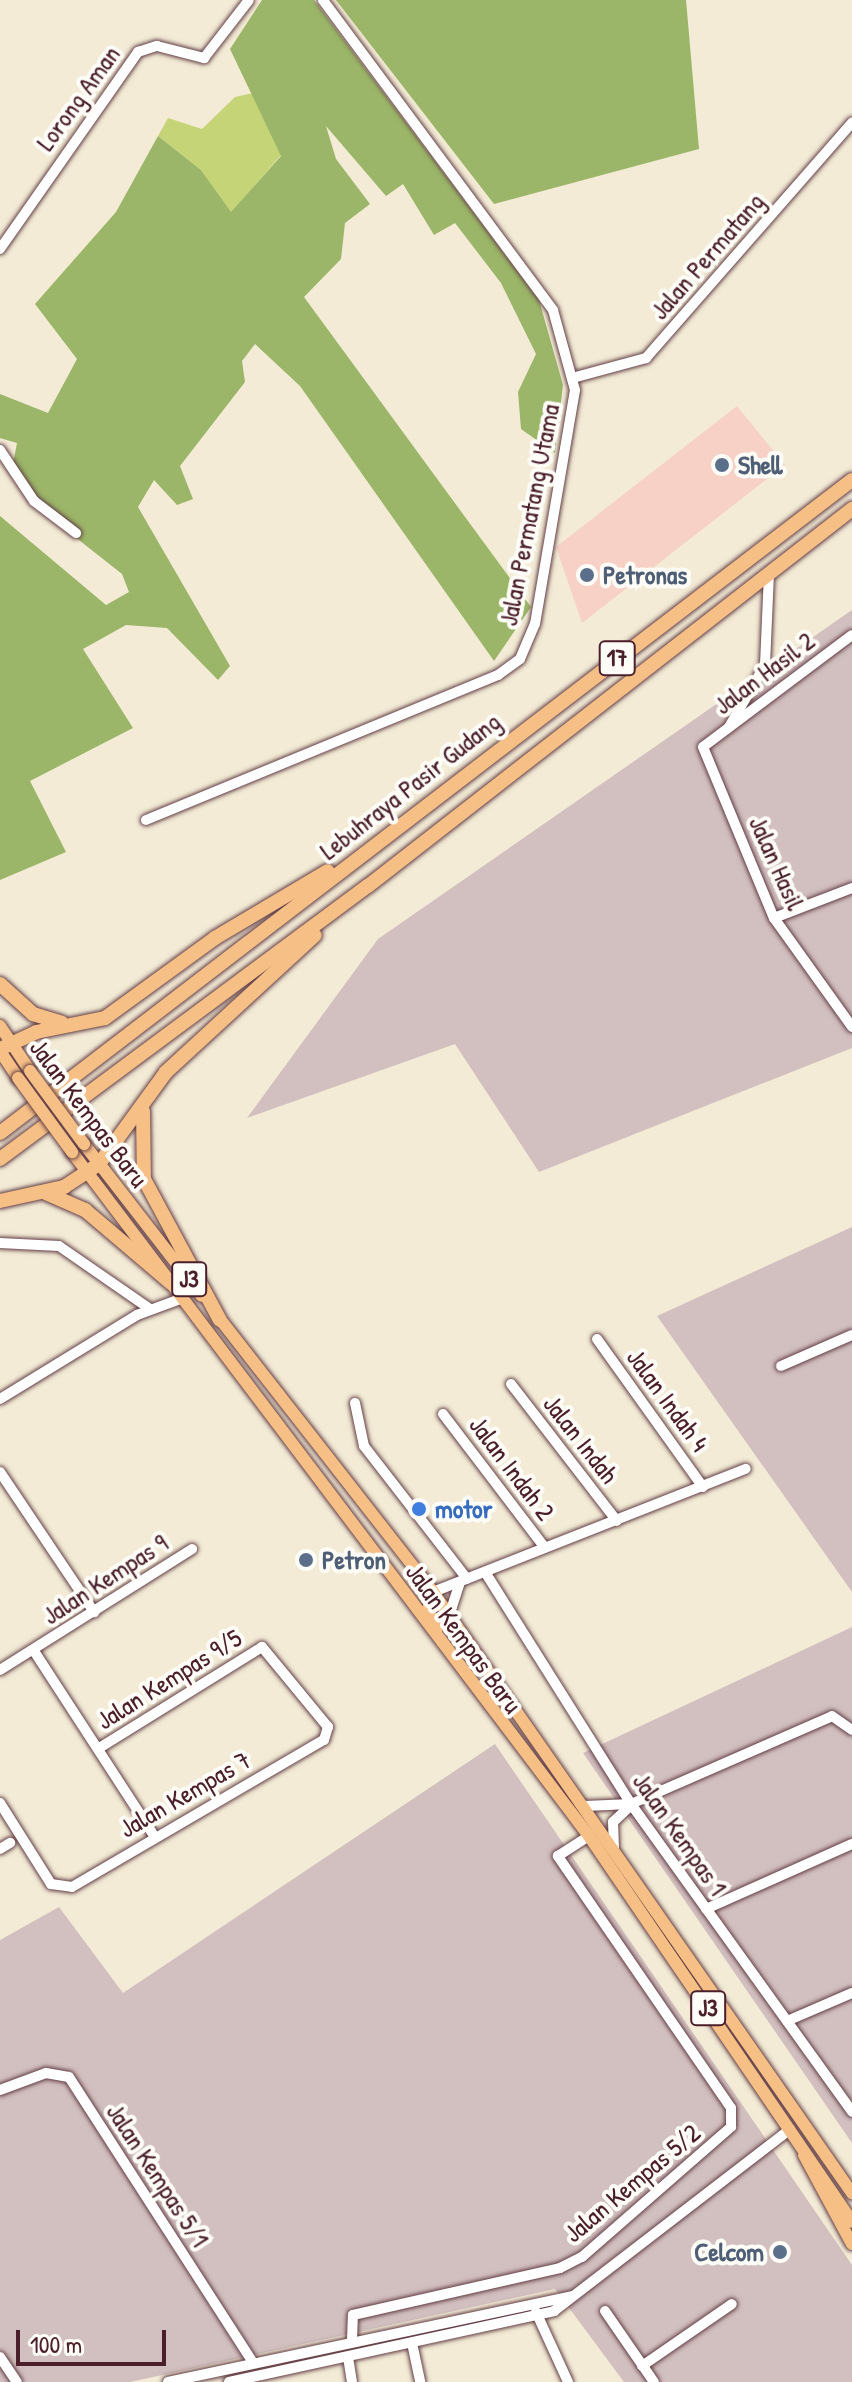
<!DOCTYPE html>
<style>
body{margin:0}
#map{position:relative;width:852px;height:2382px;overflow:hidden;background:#f3ebd6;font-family:"Patrick Hand",sans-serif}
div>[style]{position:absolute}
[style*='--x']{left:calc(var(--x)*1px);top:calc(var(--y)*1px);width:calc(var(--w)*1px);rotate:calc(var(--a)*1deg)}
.built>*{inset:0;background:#f7d1c6}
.industrial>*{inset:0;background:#d2bfbf}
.green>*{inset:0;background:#c4d477}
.forest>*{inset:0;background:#9bb668}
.roads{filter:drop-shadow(0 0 2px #633e45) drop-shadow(0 0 2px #633e45)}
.minor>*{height:10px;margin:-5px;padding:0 5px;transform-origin:5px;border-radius:5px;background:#fff}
.major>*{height:12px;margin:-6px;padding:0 6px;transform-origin:6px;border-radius:6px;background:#f5bf86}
.highway>*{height:14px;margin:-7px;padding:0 7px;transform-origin:7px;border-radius:7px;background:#f5bf86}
.bridges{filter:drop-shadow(0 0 2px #633e45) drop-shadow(0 0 2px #633e45)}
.major-bridge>*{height:12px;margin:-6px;padding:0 6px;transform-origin:6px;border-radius:6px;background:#f5bf86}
.dots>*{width:22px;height:22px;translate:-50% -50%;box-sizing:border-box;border:4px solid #fdfcf7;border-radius:50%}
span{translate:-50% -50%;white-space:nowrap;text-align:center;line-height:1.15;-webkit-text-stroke:8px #fdfcf7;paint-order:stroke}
.shield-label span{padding:2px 6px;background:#fdfcf7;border:2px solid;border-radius:6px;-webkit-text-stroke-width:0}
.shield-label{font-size:24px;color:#4a1f2b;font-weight:700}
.street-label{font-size:26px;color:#4a1f2b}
.service-label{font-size:26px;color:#4e5e75;font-weight:700}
.left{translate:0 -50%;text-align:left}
.right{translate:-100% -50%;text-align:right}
.shop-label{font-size:26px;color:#366cbe;font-weight:700}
.scale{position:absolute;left:16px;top:2330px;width:150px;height:36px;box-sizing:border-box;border:4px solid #4a1f2b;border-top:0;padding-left:10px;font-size:24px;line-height:28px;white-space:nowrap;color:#4a1f2b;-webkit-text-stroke:6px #fdfcf7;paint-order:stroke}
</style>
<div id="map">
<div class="built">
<div style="clip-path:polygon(737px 406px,785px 465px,582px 623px,556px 547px)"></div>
</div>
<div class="industrial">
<div style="clip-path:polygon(852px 610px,852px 1048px,539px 1172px,455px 1044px,247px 1118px,378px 939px)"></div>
<div style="clip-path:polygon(852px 1227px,852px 1592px,657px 1316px)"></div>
<div style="clip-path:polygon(852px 1627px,852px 2143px,583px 1753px)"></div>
<div style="clip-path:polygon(495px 1744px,852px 2265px,852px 2382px,624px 2382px,555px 2289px,130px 2382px,0 2382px,0 1940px,59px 1907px,123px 1993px)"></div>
</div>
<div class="green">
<div style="clip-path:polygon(253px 93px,281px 155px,231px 213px,201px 170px,158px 136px,168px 118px,202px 129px,235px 97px)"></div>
</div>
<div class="forest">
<div style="clip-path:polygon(262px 0,314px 0,539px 300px,563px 385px,555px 453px,521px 429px,518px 392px,536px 354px,501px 283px,455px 223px,434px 235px,403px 184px,386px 196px,326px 126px,336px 159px,370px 204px,345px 223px,341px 259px,304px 297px,531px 607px,494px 661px,300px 386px,255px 344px,242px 361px,245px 382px,180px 466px,193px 499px,177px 505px,154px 480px,138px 507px,230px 666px,218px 680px,167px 628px,126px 625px,83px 649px,133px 728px,30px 781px,66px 852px,0 880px,0 516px,106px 605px,129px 592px,122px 574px,27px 499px,11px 474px,17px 443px,0 438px,0 394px,48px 413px,77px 359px,35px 304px,116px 212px,158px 136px,201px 170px,231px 212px,281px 156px,230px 49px)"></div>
<div style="clip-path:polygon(336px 0,686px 0,699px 149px,494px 204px)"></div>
</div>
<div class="roads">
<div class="minor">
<div style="--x:0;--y:249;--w:241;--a:-55"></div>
<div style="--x:138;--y:52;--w:20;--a:-18"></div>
<div style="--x:157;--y:46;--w:49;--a:14.3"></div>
<div style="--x:204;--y:58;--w:73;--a:-52.2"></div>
<div style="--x:572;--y:378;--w:77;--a:-15.1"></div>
<div style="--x:646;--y:358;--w:313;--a:-48.8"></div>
<div style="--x:0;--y:450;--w:61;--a:56.3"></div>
<div style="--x:34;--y:501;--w:53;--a:37.3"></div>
<div style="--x:852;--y:635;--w:186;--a:143.1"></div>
<div style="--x:703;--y:747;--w:185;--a:67.5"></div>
<div style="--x:774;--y:918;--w:134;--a:54.4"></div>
<div style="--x:729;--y:727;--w:72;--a:-59.9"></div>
<div style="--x:765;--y:665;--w:93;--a:-87.5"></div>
<div style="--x:146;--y:820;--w:381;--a:-22.4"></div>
<div style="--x:498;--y:675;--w:27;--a:-36"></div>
<div style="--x:520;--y:659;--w:38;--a:-67"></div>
<div style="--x:535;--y:624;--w:237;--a:-80.3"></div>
<div style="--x:575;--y:390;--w:83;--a:-105.4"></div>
<div style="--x:553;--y:310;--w:386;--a:-126.6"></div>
<div style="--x:774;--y:918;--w:84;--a:-21"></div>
<div style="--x:0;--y:1243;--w:59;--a:2.9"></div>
<div style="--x:59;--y:1246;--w:111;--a:34.7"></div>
<div style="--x:597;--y:1339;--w:182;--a:54.4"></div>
<div style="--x:781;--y:1366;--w:77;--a:-23.6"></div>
<div style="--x:511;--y:1384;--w:173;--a:52.3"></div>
<div style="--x:0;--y:1399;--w:161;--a:-31.5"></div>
<div style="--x:137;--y:1315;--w:49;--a:-20.3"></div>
<div style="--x:355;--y:1403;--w:44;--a:78.2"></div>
<div style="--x:364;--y:1446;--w:168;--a:52.2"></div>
<div style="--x:443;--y:1414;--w:168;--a:52.7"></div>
<div style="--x:0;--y:1472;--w:169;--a:56.1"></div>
<div style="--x:485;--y:1572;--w:274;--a:57.8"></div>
<div style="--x:631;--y:1804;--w:379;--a:54.3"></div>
<div style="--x:433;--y:1592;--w:336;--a:-21.5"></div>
<div style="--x:449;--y:1616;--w:36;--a:-72"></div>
<div style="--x:34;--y:1651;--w:221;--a:57"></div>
<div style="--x:0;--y:1670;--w:227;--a:-32.2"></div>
<div style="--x:0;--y:1803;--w:96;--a:57.8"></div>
<div style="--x:51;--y:1884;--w:21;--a:8"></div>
<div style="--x:72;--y:1887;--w:292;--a:-30.3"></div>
<div style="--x:324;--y:1740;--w:14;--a:-73"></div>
<div style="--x:328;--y:1727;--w:104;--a:-129.5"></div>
<div style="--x:262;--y:1647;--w:192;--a:148.2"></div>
<div style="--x:585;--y:1806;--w:46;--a:-2.5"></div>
<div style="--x:631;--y:1804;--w:219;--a:-23.6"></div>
<div style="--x:832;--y:1716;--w:24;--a:35"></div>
<div style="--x:0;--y:1849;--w:12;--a:-31"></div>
<div style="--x:614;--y:1849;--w:27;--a:-92"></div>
<div style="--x:613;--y:1822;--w:23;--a:-43"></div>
<div style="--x:706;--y:1909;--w:160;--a:-24"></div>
<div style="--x:787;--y:2021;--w:71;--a:-23.3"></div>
<div style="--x:0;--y:2090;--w:49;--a:-20.3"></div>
<div style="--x:46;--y:2073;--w:23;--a:10"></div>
<div style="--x:69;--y:2077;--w:336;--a:57.2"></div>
<div style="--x:605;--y:2311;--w:86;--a:55.4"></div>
<div style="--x:536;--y:2312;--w:77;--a:65.4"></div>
<div style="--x:352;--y:2341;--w:26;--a:-88"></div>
<div style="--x:353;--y:2315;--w:212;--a:-12.8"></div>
<div style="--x:560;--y:2268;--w:25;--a:-27"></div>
<div style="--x:582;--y:2257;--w:198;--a:-41.1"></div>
<div style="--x:731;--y:2127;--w:19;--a:-90"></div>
<div style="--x:731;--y:2108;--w:306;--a:-124.5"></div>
<div style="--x:558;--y:1856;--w:37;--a:-33"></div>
<div style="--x:412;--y:2343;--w:40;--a:78"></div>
<div style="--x:0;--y:2357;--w:30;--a:56"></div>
<div style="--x:348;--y:2357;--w:25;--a:81"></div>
<div style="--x:642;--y:2366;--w:109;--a:-34.6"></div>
<div style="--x:168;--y:2382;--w:413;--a:-12"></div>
<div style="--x:229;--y:2382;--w:333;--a:-12.3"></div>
<div style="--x:554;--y:2311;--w:298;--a:-37.6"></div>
</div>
<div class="major">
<div style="--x:0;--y:1026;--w:54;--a:56.3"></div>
<div style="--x:0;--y:1051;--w:32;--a:56"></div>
<div style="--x:84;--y:1144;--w:192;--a:52.2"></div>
<div style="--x:72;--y:1152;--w:857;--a:52.92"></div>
<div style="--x:589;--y:1836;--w:467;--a:55.7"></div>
<div style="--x:216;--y:1314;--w:353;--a:52"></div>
<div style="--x:433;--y:1592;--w:733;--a:55.12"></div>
<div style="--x:433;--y:1592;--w:19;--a:106"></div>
<div style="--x:428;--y:1610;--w:21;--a:65"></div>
<div style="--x:804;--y:2155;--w:101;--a:61.7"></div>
</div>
<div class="highway">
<div style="--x:0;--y:984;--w:45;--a:42.3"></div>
<div style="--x:33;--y:1014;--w:30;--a:17"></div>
<div style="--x:0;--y:1049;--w:40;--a:-25"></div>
<div style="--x:36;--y:1032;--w:70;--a:-11.5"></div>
<div style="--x:105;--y:1018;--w:136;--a:-36"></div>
<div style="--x:215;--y:938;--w:131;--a:-30.7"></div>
<div style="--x:143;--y:1111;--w:68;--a:89.2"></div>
<div style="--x:144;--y:1179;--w:160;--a:61.7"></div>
<div style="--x:0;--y:1133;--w:1073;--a:-37.47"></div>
<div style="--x:0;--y:1159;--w:458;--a:-36.6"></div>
<div style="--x:368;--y:886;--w:614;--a:-37.92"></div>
<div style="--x:46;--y:1193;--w:43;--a:23.6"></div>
<div style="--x:85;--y:1210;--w:113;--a:40.3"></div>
<div style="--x:0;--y:1201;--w:66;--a:-12.3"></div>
<div style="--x:64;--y:1187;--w:42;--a:-33.3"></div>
<div style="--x:99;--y:1164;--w:114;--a:-53.9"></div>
<div style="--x:166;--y:1072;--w:202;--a:-42.6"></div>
</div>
</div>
<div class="bridges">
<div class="major-bridge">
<div style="--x:30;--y:1071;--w:91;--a:53.5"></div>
<div style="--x:18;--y:1078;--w:92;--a:53.9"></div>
</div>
</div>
<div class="dots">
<div style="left:722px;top:465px;background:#5c6f8a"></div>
<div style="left:587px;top:575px;background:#5c6f8a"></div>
<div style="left:419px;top:1509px;background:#3f7fe0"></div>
<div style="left:306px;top:1560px;background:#5c6f8a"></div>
<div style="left:780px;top:2252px;background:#5c6f8a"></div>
</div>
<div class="shield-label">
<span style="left:617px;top:658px">17</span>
<span style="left:189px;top:1279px">J3</span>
<span style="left:708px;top:2008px">J3</span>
</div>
<div class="street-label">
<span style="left:78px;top:98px;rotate:-54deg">Lorong Aman</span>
<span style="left:707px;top:256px;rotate:-49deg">Jalan Permatang</span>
<span style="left:529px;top:515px;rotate:-79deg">Jalan Permatang Utama</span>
<span style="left:764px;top:673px;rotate:-37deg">Jalan Hasil 2</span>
<span style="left:410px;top:786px;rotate:-38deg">Lebuhraya Pasir Gudang</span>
<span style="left:777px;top:863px;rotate:66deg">Jalan Hasil</span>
<span style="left:89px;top:1113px;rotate:53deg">Jalan Kempas Baru</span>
<span style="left:668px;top:1400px;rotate:54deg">Jalan Indah 4</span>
<span style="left:581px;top:1439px;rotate:52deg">Jalan Indah</span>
<span style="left:512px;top:1468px;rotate:53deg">Jalan Indah 2</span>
<span style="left:105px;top:1579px;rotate:-33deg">Jalan Kempas 9</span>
<span style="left:464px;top:1638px;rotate:54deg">Jalan Kempas Baru</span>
<span style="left:169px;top:1679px;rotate:-32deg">Jalan Kempas 9/5</span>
<span style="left:185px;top:1794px;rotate:-30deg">Jalan Kempas 7</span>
<span style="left:680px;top:1834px;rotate:55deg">Jalan Kempas 1</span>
<span style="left:158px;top:2175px;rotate:57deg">Jalan Kempas 5/1</span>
<span style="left:632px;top:2183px;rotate:-40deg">Jalan Kempas 5/2</span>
</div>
<div class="service-label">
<span class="left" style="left:738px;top:465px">Shell</span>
<span class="left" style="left:603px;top:575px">Petronas</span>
<span class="left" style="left:322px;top:1560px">Petron</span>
<span class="right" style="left:764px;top:2252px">Celcom</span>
</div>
<div class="shop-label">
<span class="left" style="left:435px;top:1509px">motor</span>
</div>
<div class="scale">100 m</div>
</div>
